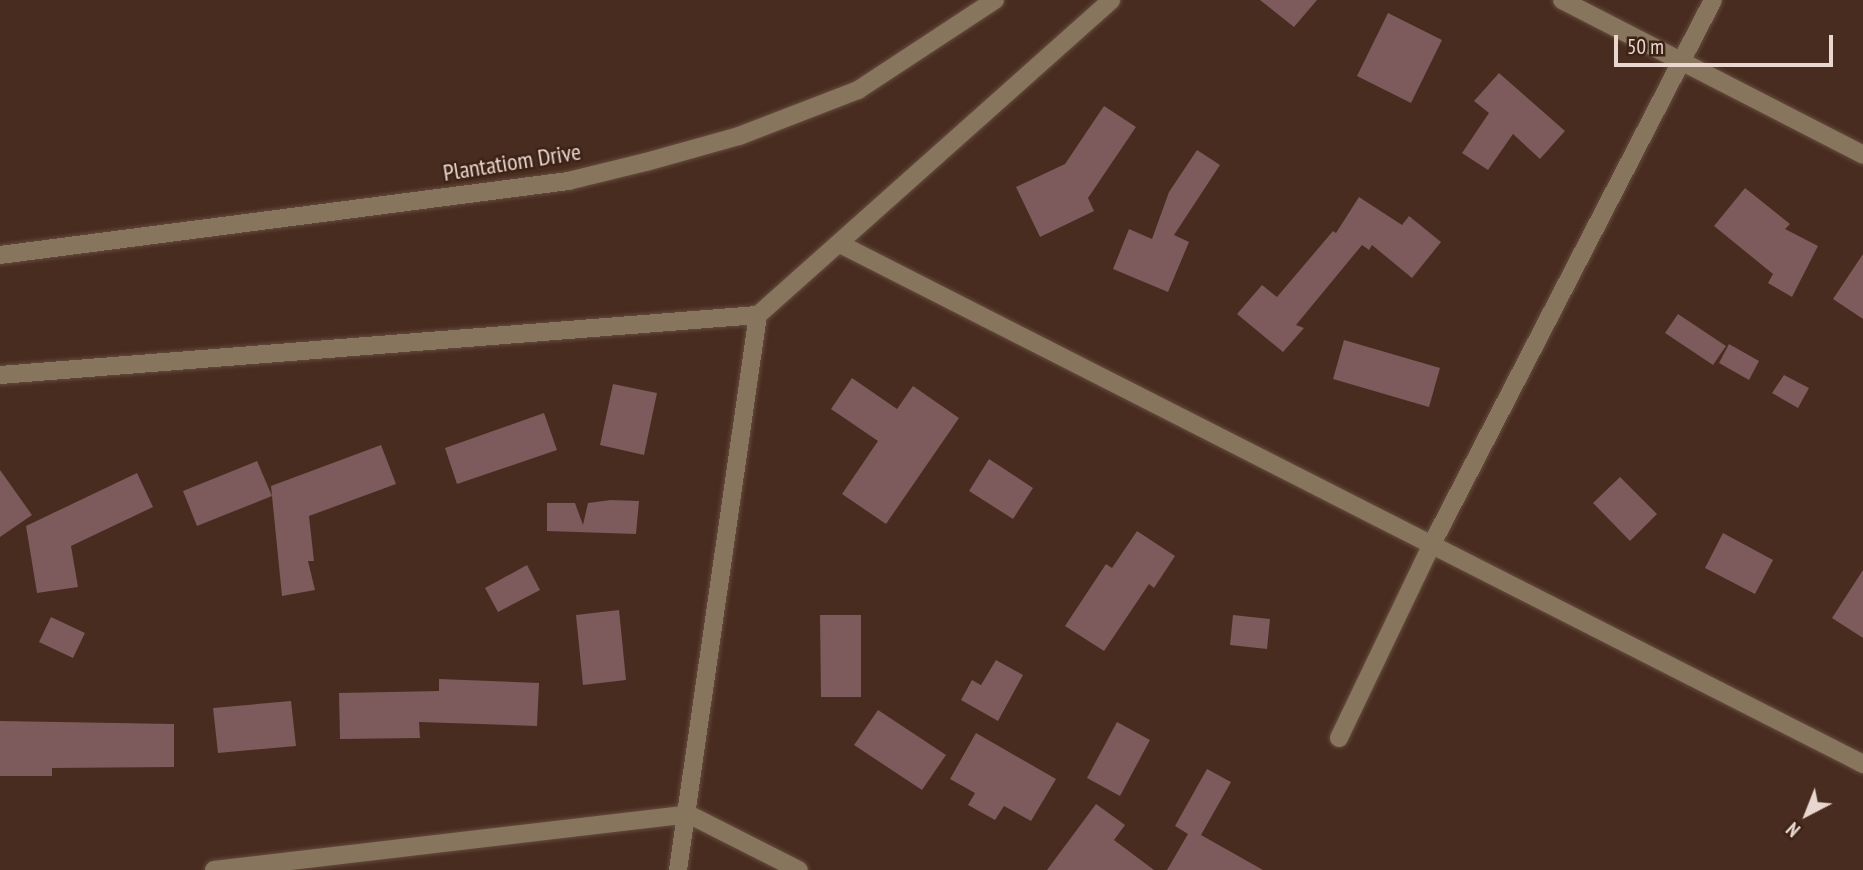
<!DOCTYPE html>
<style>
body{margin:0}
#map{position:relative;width:1863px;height:870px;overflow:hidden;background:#482c1f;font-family:"PT Sans Narrow",sans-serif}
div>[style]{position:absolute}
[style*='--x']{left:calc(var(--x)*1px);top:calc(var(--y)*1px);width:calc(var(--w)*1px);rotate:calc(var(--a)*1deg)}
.building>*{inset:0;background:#7d5a5b}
.roads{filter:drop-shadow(0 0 2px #654b3f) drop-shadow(0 0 2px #654b3f)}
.minor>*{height:18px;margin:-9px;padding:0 9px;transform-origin:9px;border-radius:9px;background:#87755d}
span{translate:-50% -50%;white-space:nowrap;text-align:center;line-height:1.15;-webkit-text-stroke:5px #3d2216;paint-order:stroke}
.street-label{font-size:24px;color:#e9d7cf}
.north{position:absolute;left:1772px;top:779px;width:70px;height:70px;-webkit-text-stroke:5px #3d2216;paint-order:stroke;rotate:222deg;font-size:19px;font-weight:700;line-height:28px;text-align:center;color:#e9d7cf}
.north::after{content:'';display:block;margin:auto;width:24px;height:32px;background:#e9d7cf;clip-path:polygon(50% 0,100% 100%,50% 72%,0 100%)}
.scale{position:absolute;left:1614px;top:35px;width:219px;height:32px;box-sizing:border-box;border:4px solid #e9d7cf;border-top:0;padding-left:9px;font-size:21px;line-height:24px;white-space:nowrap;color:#e9d7cf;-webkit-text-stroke:5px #3d2216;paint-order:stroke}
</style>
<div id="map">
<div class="building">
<div style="clip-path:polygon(1260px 0,1317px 0,1294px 27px)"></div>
<div style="clip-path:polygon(1388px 13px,1442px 40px,1411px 103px,1357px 76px)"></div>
<div style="clip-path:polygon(1499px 73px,1565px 131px,1540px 159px,1513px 134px,1488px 170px,1462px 153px,1489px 113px,1474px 101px)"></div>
<div style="clip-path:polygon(1104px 106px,1136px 127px,1088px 198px,1094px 211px,1040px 237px,1016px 187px,1065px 164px)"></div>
<div style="clip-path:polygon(1197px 150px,1220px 165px,1174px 235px,1189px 242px,1168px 292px,1113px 269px,1129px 229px,1152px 239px,1169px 192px)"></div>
<div style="clip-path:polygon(1745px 188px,1790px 224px,1785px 229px,1818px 246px,1792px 297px,1768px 283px,1773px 274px,1714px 226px)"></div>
<div style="clip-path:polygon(1359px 197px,1402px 225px,1409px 216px,1441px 242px,1412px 278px,1372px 245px,1369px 250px,1362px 245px,1296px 325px,1304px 328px,1283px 352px,1237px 314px,1262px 285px,1277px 297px,1333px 231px,1336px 233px)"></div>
<div style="clip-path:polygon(1863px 254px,1863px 319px,1833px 299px)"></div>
<div style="clip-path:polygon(1678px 314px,1726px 346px,1713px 365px,1665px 333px)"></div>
<div style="clip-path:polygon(1344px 340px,1440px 368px,1429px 407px,1333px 379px)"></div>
<div style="clip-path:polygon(1729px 344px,1759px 361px,1749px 380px,1719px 363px)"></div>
<div style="clip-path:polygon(1784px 375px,1809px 388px,1798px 408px,1772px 393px)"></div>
<div style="clip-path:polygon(852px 378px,897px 409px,913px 386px,959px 418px,886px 524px,842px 494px,878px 441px,831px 409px)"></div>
<div style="clip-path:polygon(613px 384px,657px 393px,644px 455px,600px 445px)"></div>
<div style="clip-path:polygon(544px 413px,557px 450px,457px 484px,445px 448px)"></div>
<div style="clip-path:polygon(381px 445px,396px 484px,309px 516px,314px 561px,308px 561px,315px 590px,282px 596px,271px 486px)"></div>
<div style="clip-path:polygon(989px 459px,1033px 488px,1013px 519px,969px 491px)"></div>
<div style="clip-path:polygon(257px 461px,272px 496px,197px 526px,183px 491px)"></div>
<div style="clip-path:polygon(0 470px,32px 515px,0 537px)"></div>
<div style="clip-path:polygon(137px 473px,153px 507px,71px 546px,78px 587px,37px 593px,26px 526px)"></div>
<div style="clip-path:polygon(1620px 477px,1657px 514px,1630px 541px,1593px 503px)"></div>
<div style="clip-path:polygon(611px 500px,639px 501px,636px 534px,547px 531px,547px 503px,575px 503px,583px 525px,588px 503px)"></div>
<div style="clip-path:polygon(1137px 531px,1175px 556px,1154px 588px,1149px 584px,1104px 651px,1065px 626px,1106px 564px,1112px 568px)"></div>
<div style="clip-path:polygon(1723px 533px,1773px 560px,1755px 594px,1705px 568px)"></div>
<div style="clip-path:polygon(527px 565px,540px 590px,498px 612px,485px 588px)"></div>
<div style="clip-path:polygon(1863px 570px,1863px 638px,1832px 618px)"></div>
<div style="clip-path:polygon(619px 610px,626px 680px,583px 685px,576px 615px)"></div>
<div style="clip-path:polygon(820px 615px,861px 615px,861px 697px,821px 697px)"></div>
<div style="clip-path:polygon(1233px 615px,1270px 619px,1267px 649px,1230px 645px)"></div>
<div style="clip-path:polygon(51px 617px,85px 633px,73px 658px,39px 642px)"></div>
<div style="clip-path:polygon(996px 660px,1023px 675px,998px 721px,961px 700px,972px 680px,981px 685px)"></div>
<div style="clip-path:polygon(439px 679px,539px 683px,537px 726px,419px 722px,420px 738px,340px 739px,339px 693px,439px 691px)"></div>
<div style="clip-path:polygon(291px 701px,296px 746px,218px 753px,213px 708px)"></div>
<div style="clip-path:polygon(878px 710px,946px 755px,922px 790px,854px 745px)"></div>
<div style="clip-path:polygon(0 721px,174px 724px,174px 767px,52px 768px,52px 776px,0 776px)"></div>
<div style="clip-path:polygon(1117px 722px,1150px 740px,1120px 796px,1087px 778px)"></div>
<div style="clip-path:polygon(976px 733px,1056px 779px,1031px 821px,1004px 806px,995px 820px,968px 805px,975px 793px,950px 779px)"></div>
<div style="clip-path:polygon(1207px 769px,1231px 782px,1201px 835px,1263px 870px,1167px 870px,1188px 834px,1175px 826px)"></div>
<div style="clip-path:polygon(1096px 804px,1125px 825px,1114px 840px,1154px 870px,1047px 870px)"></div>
</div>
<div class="roads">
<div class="minor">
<div style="--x:1562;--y:0;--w:339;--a:27.2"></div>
<div style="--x:840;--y:244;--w:1148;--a:26.94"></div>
<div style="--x:0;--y:255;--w:573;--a:-7.42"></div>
<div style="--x:568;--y:181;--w:80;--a:-13.7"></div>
<div style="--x:646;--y:162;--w:97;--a:-15.6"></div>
<div style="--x:739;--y:136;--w:128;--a:-21.1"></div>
<div style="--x:858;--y:90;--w:164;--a:-33.3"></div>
<div style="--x:0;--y:375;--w:760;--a:-4.53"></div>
<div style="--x:758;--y:315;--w:473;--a:-41.7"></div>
<div style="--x:1339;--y:738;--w:215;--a:-64.4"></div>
<div style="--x:1432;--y:544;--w:612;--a:-62.68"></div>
<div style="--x:214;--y:870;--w:477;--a:-6.7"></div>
<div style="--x:688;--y:814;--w:124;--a:26.8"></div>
<div style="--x:678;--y:870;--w:561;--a:-81.8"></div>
</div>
</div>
<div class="street-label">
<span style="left:512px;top:162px;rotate:-9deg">Plantatiom Drive</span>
</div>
<div class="north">N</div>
<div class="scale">50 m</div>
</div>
